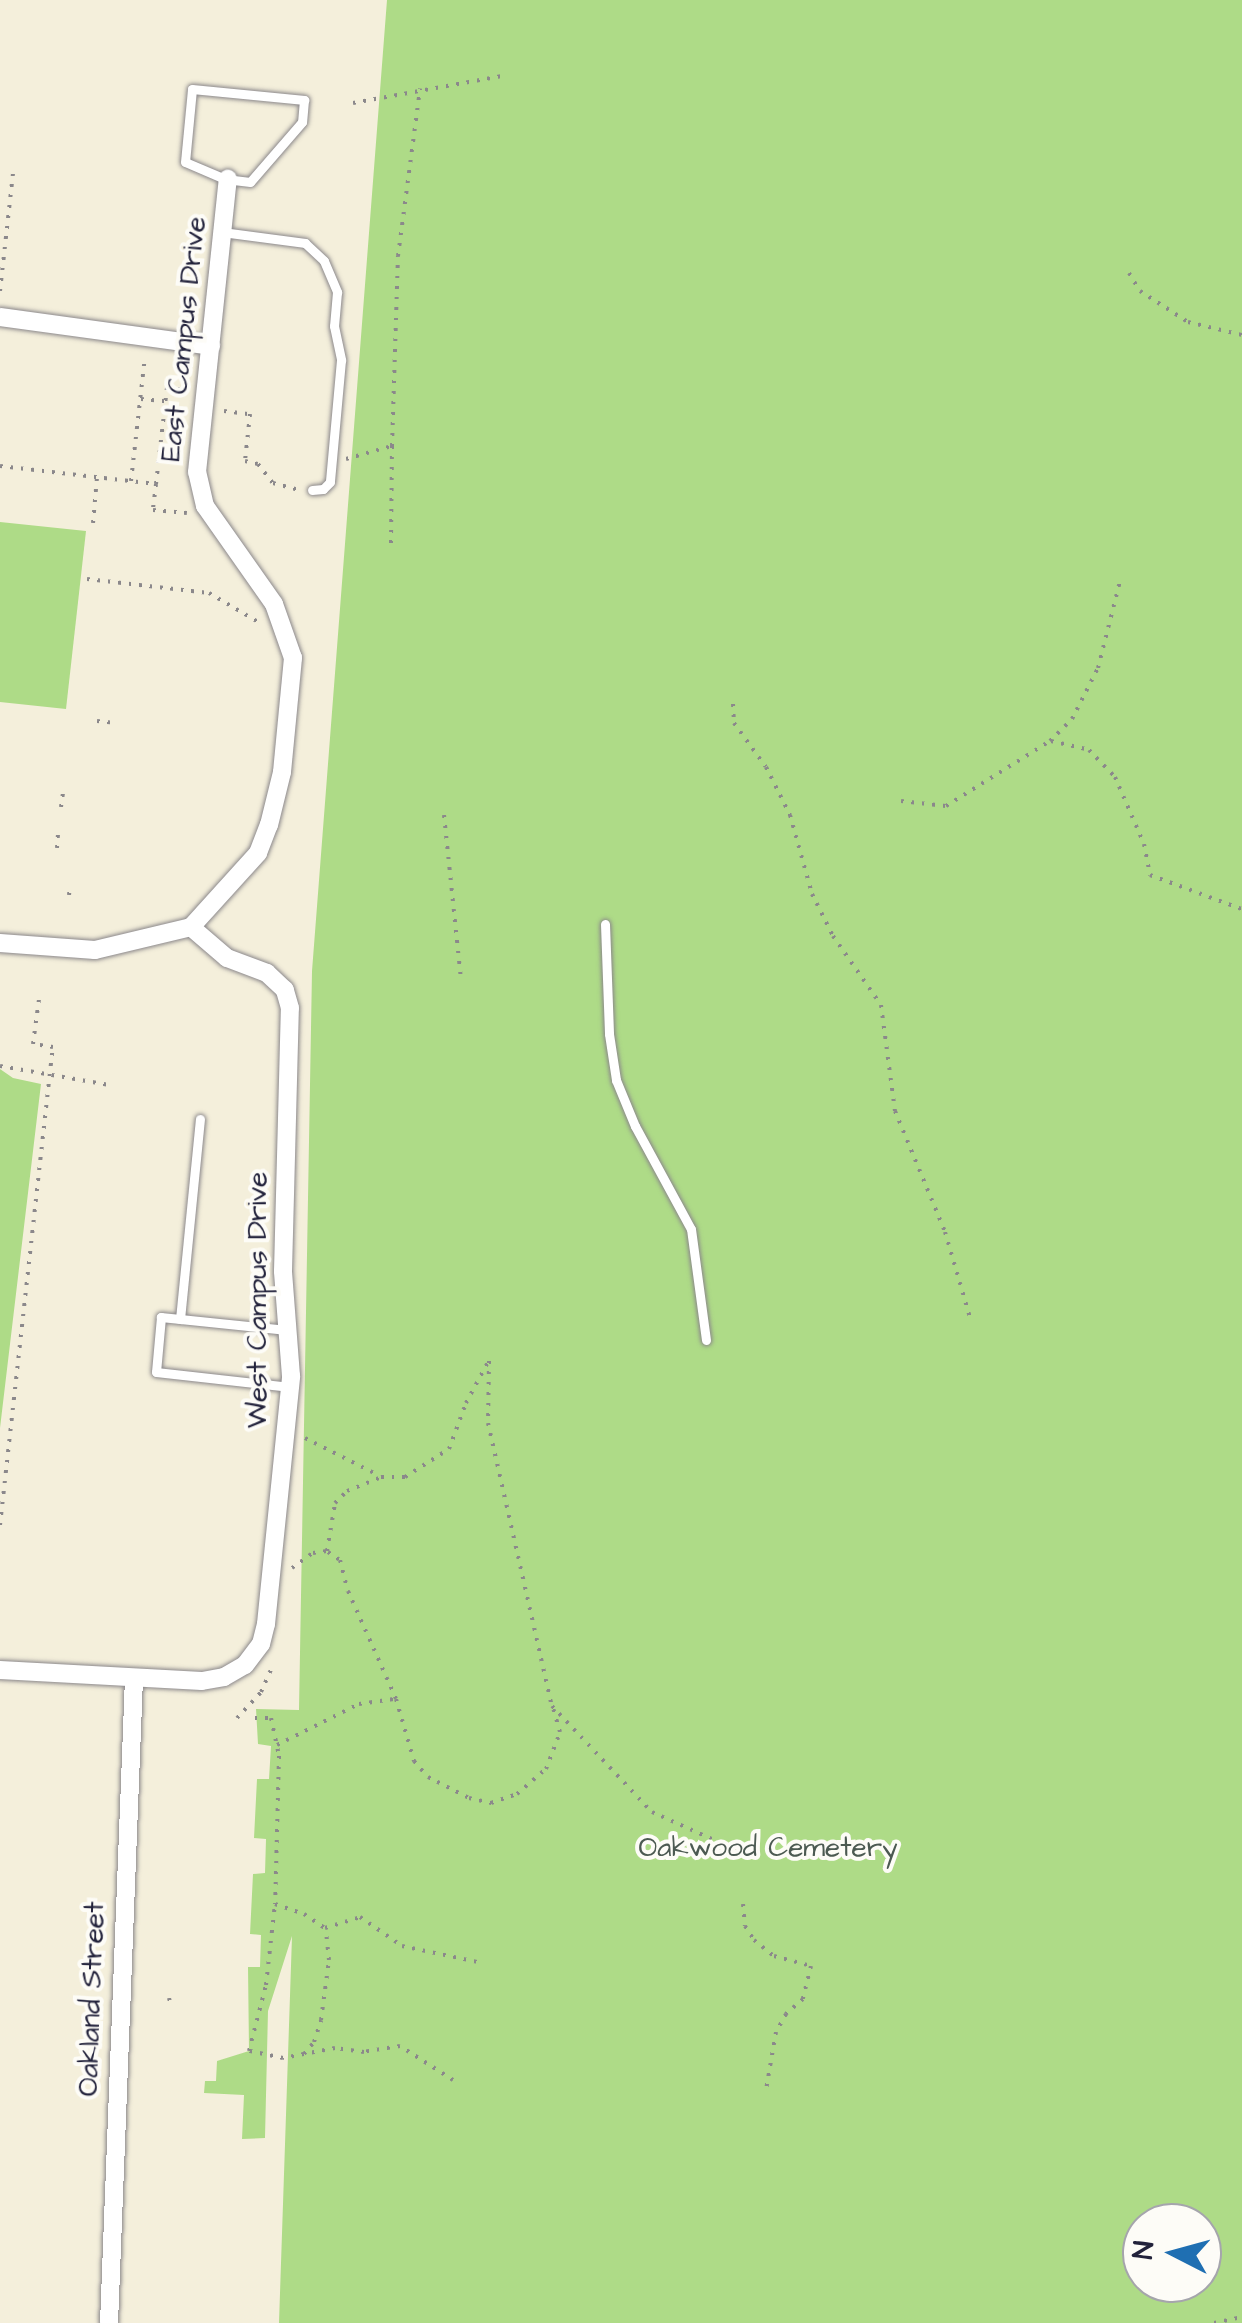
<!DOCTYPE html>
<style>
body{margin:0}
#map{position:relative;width:1242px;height:2323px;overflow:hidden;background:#f4efdb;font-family:"Architects Daughter",sans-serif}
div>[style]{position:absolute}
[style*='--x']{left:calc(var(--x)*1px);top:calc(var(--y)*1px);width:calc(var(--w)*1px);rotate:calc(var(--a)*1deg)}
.green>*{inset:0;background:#aedb87}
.path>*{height:4px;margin-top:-2px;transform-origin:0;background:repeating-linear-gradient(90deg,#8b888b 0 2.5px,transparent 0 10.5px)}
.roads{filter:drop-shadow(0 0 2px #8b888b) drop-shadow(0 0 2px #8b888b)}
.lane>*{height:9px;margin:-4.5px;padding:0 4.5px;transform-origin:4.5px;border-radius:4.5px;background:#fff}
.street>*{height:18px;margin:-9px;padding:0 9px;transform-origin:9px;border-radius:9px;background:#fff}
span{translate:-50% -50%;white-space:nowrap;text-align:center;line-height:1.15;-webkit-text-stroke:8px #fdfcf7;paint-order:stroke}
.street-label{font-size:28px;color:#22223b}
.park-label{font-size:28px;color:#4c5a52}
.north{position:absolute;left:1122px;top:2203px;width:100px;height:100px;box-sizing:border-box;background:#fdfcf7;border:2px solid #a5a5ac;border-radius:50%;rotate:276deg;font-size:28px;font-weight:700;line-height:40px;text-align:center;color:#22223b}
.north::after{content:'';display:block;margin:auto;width:35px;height:45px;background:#1f6fb2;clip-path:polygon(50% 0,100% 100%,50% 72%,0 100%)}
</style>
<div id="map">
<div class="green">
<div style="clip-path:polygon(evenodd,387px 0,1242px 0,1242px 2323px,279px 2323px,292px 1936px,268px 2011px,265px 2138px,242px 2139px,244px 2095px,204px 2093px,205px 2081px,216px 2081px,217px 2061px,249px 2051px,248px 1967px,260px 1967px,261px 1935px,250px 1934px,253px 1874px,265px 1873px,266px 1839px,254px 1838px,257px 1779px,269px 1779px,271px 1746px,258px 1744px,256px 1709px,299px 1710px,312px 971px,387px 0,1142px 2223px,1202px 2223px,1202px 2283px,1142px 2283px,1142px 2223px)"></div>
<div style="clip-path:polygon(0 522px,86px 531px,66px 709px,0 702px)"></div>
<div style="clip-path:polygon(0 1069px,13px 1078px,41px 1084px,0 1428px)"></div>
</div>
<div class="path">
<div style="--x:353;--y:103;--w:157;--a:-10.3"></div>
<div style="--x:1129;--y:273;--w:21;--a:59"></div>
<div style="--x:1140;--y:291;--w:57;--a:32.9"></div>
<div style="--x:1188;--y:322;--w:56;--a:13.5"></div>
<div style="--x:0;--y:291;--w:118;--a:-83.7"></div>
<div style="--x:141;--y:399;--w:25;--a:5"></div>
<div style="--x:224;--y:411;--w:26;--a:7"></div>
<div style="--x:250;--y:414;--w:47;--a:96.1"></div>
<div style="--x:245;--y:461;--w:13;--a:13"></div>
<div style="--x:258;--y:464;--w:24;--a:52"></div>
<div style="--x:273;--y:483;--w:24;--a:15"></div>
<div style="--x:392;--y:446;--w:190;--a:-88.2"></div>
<div style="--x:398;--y:256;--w:169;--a:-82.5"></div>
<div style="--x:346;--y:459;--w:48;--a:-15.8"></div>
<div style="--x:392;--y:446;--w:100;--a:90.6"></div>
<div style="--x:0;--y:466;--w:157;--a:6.6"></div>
<div style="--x:156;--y:484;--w:97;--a:-83.5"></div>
<div style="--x:167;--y:388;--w:19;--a:6"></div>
<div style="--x:131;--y:481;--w:125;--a:-83.6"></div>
<div style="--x:156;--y:484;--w:26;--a:97"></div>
<div style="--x:153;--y:510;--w:34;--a:5"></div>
<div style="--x:93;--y:523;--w:46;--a:-85"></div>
<div style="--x:87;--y:579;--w:123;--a:6.5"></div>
<div style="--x:209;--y:593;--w:57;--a:30.6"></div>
<div style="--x:733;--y:704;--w:19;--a:87"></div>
<div style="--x:734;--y:723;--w:54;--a:54"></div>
<div style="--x:766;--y:767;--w:54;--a:63.4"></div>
<div style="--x:790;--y:815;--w:82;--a:74.4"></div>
<div style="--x:812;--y:894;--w:47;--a:63.4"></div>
<div style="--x:833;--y:936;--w:84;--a:55.2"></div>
<div style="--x:881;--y:1005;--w:107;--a:82.5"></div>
<div style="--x:895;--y:1111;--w:131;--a:67.5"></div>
<div style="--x:945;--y:1232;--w:93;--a:73.7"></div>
<div style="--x:97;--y:721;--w:18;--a:6"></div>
<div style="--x:1051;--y:741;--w:39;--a:13"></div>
<div style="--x:1089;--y:750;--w:37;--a:46"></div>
<div style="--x:1115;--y:777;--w:73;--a:66.6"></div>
<div style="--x:1144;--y:844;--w:32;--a:79"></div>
<div style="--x:1150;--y:875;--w:98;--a:20.3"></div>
<div style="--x:901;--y:801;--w:45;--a:6.3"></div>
<div style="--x:946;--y:806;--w:123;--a:-32"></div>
<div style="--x:1050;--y:741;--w:31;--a:-45"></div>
<div style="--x:1072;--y:719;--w:57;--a:-63"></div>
<div style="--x:1098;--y:668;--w:90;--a:-75.8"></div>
<div style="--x:61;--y:807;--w:14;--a:-82"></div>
<div style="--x:444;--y:815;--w:166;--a:84.1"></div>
<div style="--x:57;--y:848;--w:15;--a:-86"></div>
<div style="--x:69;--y:895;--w:10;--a:-84"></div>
<div style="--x:0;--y:1066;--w:111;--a:9.9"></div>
<div style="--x:489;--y:1361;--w:62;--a:90.9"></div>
<div style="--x:488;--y:1423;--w:290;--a:77.3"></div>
<div style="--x:552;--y:1706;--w:146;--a:46.7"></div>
<div style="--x:652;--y:1812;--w:92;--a:24.3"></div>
<div style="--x:736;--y:1850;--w:42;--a:6.8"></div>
<div style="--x:305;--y:1438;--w:84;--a:26.9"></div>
<div style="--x:0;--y:1525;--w:481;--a:-83.7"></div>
<div style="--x:53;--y:1047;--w:20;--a:-171"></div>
<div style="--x:33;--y:1044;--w:45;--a:-82.4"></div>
<div style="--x:328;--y:1552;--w:14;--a:34"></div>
<div style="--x:340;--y:1560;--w:32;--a:76"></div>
<div style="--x:348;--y:1591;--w:118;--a:66"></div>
<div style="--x:292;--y:1568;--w:26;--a:-36"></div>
<div style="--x:313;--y:1553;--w:14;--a:-8"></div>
<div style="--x:327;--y:1551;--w:49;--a:-80.5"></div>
<div style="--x:335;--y:1503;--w:17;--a:-45"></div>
<div style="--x:347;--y:1491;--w:37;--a:-22"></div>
<div style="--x:381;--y:1477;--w:24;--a:0"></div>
<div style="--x:405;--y:1477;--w:52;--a:-32.5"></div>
<div style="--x:449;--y:1449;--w:49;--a:-69.7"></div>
<div style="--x:466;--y:1403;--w:47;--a:-61.8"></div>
<div style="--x:237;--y:1718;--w:35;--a:-47"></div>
<div style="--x:261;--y:1692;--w:30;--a:-66"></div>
<div style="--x:255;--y:1718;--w:16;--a:0"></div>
<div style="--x:271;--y:1718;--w:39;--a:78"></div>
<div style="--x:279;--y:1756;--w:148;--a:91.5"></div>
<div style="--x:277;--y:1745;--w:92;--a:-26.6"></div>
<div style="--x:359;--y:1704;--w:37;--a:-8"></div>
<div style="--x:396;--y:1699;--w:65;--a:73.8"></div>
<div style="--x:414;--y:1761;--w:21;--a:49"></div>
<div style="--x:428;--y:1777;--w:46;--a:27.1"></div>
<div style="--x:469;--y:1798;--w:23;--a:13"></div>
<div style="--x:491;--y:1803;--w:28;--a:-19"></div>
<div style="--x:517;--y:1794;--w:38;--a:-41"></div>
<div style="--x:546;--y:1769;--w:40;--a:-69"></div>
<div style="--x:560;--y:1732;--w:25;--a:-106"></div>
<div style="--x:743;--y:1904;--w:22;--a:85"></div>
<div style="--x:745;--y:1926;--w:17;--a:57"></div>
<div style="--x:754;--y:1940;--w:26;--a:39"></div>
<div style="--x:774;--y:1956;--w:38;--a:15"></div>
<div style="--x:811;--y:1966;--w:34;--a:104"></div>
<div style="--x:803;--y:1999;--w:23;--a:139"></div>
<div style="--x:786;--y:2014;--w:21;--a:119"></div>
<div style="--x:776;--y:2032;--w:59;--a:99.8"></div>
<div style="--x:169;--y:1998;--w:4;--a:76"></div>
<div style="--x:304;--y:2054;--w:16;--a:-50"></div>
<div style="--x:314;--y:2042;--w:23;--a:-72"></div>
<div style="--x:321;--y:2020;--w:61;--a:-82.4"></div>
<div style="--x:329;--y:1960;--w:31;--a:-96"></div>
<div style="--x:453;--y:2080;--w:63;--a:-147.3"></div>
<div style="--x:400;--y:2046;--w:36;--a:171"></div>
<div style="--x:364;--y:2052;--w:29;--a:-172"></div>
<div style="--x:335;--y:2048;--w:53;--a:169.1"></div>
<div style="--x:283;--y:2058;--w:35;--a:-168"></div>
<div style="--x:249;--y:2051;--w:68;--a:-75.6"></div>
<div style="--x:266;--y:1985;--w:81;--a:-83.7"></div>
<div style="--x:275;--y:1904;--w:31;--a:19"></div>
<div style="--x:304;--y:1914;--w:25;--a:34"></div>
<div style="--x:325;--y:1928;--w:37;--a:-17"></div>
<div style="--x:360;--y:1917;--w:51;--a:34.6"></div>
<div style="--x:402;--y:1946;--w:78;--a:11.9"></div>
<div style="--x:1214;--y:2323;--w:29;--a:-12"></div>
</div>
<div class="roads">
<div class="lane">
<div style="--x:192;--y:89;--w:113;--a:5.6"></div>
<div style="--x:304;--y:100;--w:22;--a:95"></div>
<div style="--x:302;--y:122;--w:79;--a:130.9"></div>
<div style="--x:250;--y:182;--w:25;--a:-173"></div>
<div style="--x:225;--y:179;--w:43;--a:-157"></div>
<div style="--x:185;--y:162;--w:73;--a:-84.5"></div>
<div style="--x:222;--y:232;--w:84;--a:7.5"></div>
<div style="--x:305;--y:243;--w:26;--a:43"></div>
<div style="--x:324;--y:261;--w:34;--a:67"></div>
<div style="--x:337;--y:292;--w:34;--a:95"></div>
<div style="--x:334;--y:326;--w:35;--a:78"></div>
<div style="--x:341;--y:360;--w:122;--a:95.2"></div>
<div style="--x:330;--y:482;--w:10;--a:135"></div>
<div style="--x:323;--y:489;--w:11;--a:175"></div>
<div style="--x:605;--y:924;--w:110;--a:87.9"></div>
<div style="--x:609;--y:1034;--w:47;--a:81.3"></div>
<div style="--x:616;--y:1080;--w:50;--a:67.6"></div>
<div style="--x:635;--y:1126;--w:117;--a:61.5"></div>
<div style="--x:691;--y:1229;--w:112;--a:82.3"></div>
<div style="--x:180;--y:1319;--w:201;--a:-84.3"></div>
<div style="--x:287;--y:1330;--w:127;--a:-174.1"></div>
<div style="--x:161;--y:1317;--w:55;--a:95.2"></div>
<div style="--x:156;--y:1372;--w:135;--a:6.4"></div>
</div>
<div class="street">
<div style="--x:0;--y:317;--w:213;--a:7.8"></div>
<div style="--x:191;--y:927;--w:100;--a:-47.8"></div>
<div style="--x:258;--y:853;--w:30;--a:-69"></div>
<div style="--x:269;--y:825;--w:55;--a:-76.2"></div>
<div style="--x:282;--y:772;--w:115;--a:-84.5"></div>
<div style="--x:293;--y:658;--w:57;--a:-109.4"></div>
<div style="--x:274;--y:604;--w:120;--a:-125.1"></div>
<div style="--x:205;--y:506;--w:35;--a:-103"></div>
<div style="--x:197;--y:472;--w:295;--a:-84"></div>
<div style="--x:0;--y:943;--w:95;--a:4.2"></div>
<div style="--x:95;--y:950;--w:99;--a:-13.5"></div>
<div style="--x:0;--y:1670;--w:202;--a:3.1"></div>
<div style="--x:202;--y:1681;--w:22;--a:-10"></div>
<div style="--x:224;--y:1677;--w:24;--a:-30"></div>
<div style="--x:245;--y:1665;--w:26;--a:-53"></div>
<div style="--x:261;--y:1644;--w:21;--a:-76"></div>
<div style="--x:266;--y:1624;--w:249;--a:-84.2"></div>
<div style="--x:291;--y:1376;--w:105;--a:-94.4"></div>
<div style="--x:283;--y:1271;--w:263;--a:-88.5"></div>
<div style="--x:290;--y:1008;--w:19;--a:-106"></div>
<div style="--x:285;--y:990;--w:25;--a:-137"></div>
<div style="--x:267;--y:973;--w:43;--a:-159.4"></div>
<div style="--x:227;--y:958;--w:48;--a:-139.3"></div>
<div style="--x:109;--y:2323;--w:645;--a:-87.78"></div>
</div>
</div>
<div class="street-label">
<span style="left:184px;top:339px;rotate:-84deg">East Campus Drive</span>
<span style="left:258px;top:1300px;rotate:-90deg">West Campus Drive</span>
<span style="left:92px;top:1999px;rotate:-88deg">Oakland Street</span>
</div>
<div class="park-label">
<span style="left:768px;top:1848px">Oakwood Cemetery</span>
</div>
<div class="north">N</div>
</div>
